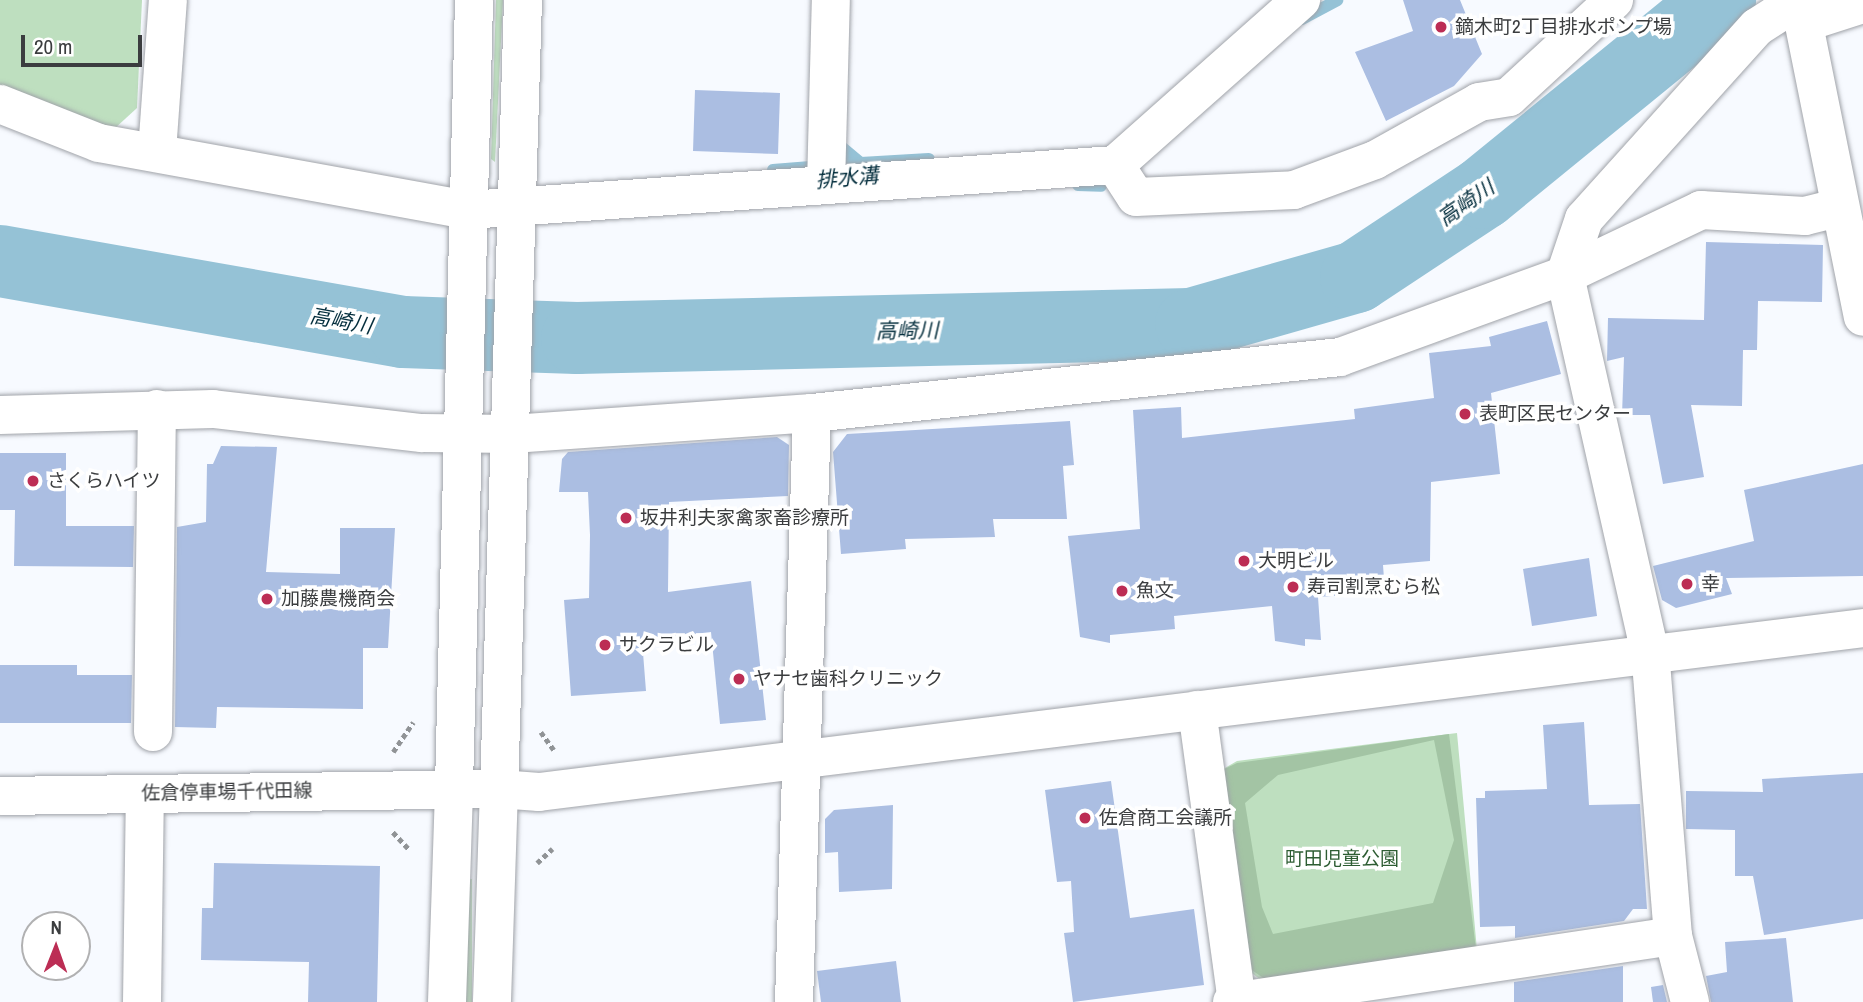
<!DOCTYPE html>
<meta charset="utf-8">
<style>
body{margin:0}
#map{position:relative;width:1863px;height:1002px;overflow:hidden;background:#f7faff;font-family:"Archivo Narrow","Noto Sans JP",sans-serif}
div>[style]{position:absolute}
[style*='--x']{left:calc(var(--x)*1px);top:calc(var(--y)*1px);width:calc(var(--w)*1px);rotate:calc(var(--a)*1deg)}
.green>*{inset:0;background:#bedfbf}
.forest>*{inset:0;background:#a3c4a4}
.stream>*{height:12px;margin:-6px;padding:0 6px;transform-origin:6px;border-radius:6px;background:#95c2d6}
.river>*{height:72px;margin:-36px;padding:0 36px;transform-origin:36px;border-radius:36px;background:#95c2d6}
.building>*{inset:0;background:#abbee2}
.path>*{height:4.5px;margin-top:-2.25px;transform-origin:0;background:repeating-linear-gradient(90deg,#909396 0 5px,transparent 0 8.5px)}
.roads{filter:drop-shadow(0 0 2px #a0a3a9) drop-shadow(0 0 2px #a0a3a9)}
.minor>*{height:38px;margin:-19px;padding:0 19px;transform-origin:19px;border-radius:19px;background:#fff}
.major>*{height:38px;margin:-19px;padding:0 19px;transform-origin:19px;border-radius:19px;background:#fff}
.dots>*{width:19px;height:19px;translate:-50% -50%;box-sizing:border-box;border:4px solid #fff;border-radius:50%}
span{translate:-50% -50%;white-space:nowrap;text-align:center;line-height:1.15;-webkit-text-stroke:7px #fff;paint-order:stroke}
.poi-label{font-size:19px;color:#3b3d3f}
.left{translate:0 -50%;text-align:left}
.street-label{font-size:19px;color:#3b3d3f}
.park-label{font-size:19px;color:#2e5d33}
.water-label{font-size:21px;color:#042e3d;font-style:italic}
.north{position:absolute;left:21px;top:911px;width:70px;height:70px;box-sizing:border-box;background:#fff;border:2px solid #b1b1b2;border-radius:50%;rotate:1deg;font-size:19px;font-weight:700;line-height:28px;text-align:center;color:#3b3d3f}
.north::after{content:'';display:block;margin:auto;width:24px;height:32px;background:#bc2d54;clip-path:polygon(50% 0,100% 100%,50% 72%,0 100%)}
.scale{position:absolute;left:21px;top:35px;width:121px;height:32px;box-sizing:border-box;border:4px solid #3b3d3f;border-top:0;padding-left:9px;font-size:21px;line-height:24px;white-space:nowrap;color:#3b3d3f;-webkit-text-stroke:5px #fff;paint-order:stroke}
</style>
<div id="map">
<div class="green">
<div style="clip-path:polygon(0 0,142px 0,137px 108px,102px 140px,0 85px)"></div>
<div style="clip-path:polygon(496px 0,503px 0,495px 162px,491px 159px)"></div>
<div style="clip-path:polygon(1457px 733px,1477px 950px,1266px 984px,1244px 967px,1218px 772px,1237px 761px)"></div>
<div style="clip-path:polygon(466px 879px,472px 879px,472px 1002px,463px 1002px)"></div>
</div>
<div class="forest">
<div style="clip-path:polygon(evenodd,1449px 734px,1476px 949px,1269px 982px,1246px 966px,1218px 772px,1237px 763px,1449px 734px,1434px 740px,1454px 840px,1433px 903px,1273px 934px,1262px 907px,1245px 803px,1278px 775px,1434px 740px)"></div>
</div>
<div class="stream">
<div style="--x:1302;--y:19;--w:40;--a:-28"></div>
<div style="--x:838;--y:144;--w:30;--a:40"></div>
<div style="--x:861;--y:163;--w:68;--a:-3.4"></div>
<div style="--x:1484;--y:154;--w:30;--a:62"></div>
<div style="--x:773;--y:170;--w:88;--a:-4.5"></div>
<div style="--x:1078;--y:185;--w:23;--a:2"></div>
</div>
<div class="river">
<div style="--x:0;--y:261;--w:409;--a:10"></div>
<div style="--x:403;--y:332;--w:174;--a:2"></div>
<div style="--x:577;--y:338;--w:614;--a:-1.31"></div>
<div style="--x:1191;--y:324;--w:172;--a:-15.9"></div>
<div style="--x:1356;--y:277;--w:152;--a:-33.5"></div>
<div style="--x:1483;--y:193;--w:306;--a:-39.2"></div>
</div>
<div class="building">
<div style="clip-path:polygon(1403px 0,1460px 0,1482px 54px,1454px 86px,1386px 121px,1355px 52px,1413px 31px)"></div>
<div style="clip-path:polygon(695px 90px,780px 93px,778px 154px,693px 151px)"></div>
<div style="clip-path:polygon(1706px 242px,1823px 245px,1822px 302px,1758px 301px,1757px 350px,1743px 350px,1742px 406px,1691px 405px,1704px 477px,1663px 484px,1650px 415px,1622px 415px,1624px 357px,1607px 361px,1608px 318px,1704px 320px)"></div>
<div style="clip-path:polygon(1547px 321px,1561px 374px,1491px 393px,1500px 474px,1431px 482px,1430px 561px,1383px 565px,1385px 592px,1318px 597px,1321px 640px,1305px 639px,1305px 646px,1275px 641px,1272px 606px,1174px 616px,1175px 629px,1110px 635px,1110px 643px,1080px 637px,1068px 536px,1140px 529px,1133px 410px,1181px 407px,1182px 438px,1355px 419px,1354px 409px,1434px 398px,1429px 353px,1491px 346px,1489px 337px)"></div>
<div style="clip-path:polygon(1070px 421px,1074px 465px,1063px 466px,1067px 519px,993px 519px,995px 537px,905px 539px,906px 549px,841px 554px,833px 452px,847px 434px)"></div>
<div style="clip-path:polygon(777px 437px,789px 445px,788px 496px,669px 502px,668px 592px,751px 581px,766px 720px,720px 724px,711px 632px,642px 640px,646px 691px,571px 696px,564px 600px,589px 598px,590px 535px,588px 492px,559px 492px,562px 459px,568px 452px)"></div>
<div style="clip-path:polygon(221px 446px,277px 447px,266px 572px,340px 574px,340px 528px,395px 528px,388px 648px,363px 648px,363px 709px,217px 707px,216px 728px,175px 727px,177px 527px,206px 522px,207px 464px,213px 464px)"></div>
<div style="clip-path:polygon(0 453px,66px 453px,66px 526px,134px 526px,133px 567px,14px 566px,15px 510px,0 510px)"></div>
<div style="clip-path:polygon(1863px 464px,1863px 576px,1726px 578px,1732px 594px,1676px 608px,1662px 600px,1653px 566px,1754px 541px,1744px 490px)"></div>
<div style="clip-path:polygon(1589px 558px,1597px 616px,1532px 626px,1523px 569px)"></div>
<div style="clip-path:polygon(0 665px,77px 665px,77px 675px,132px 675px,131px 723px,0 723px)"></div>
<div style="clip-path:polygon(1584px 722px,1589px 805px,1640px 804px,1647px 909px,1633px 909px,1624px 921px,1515px 938px,1515px 926px,1480px 927px,1476px 798px,1485px 798px,1485px 791px,1547px 789px,1543px 725px)"></div>
<div style="clip-path:polygon(1863px 773px,1863px 919px,1764px 935px,1753px 876px,1735px 876px,1735px 830px,1686px 829px,1686px 791px,1763px 792px,1762px 779px)"></div>
<div style="clip-path:polygon(1111px 781px,1130px 918px,1194px 909px,1204px 985px,1073px 1002px,1064px 933px,1074px 932px,1071px 881px,1057px 882px,1045px 790px)"></div>
<div style="clip-path:polygon(893px 805px,892px 889px,839px 892px,838px 852px,825px 853px,825px 819px,834px 810px)"></div>
<div style="clip-path:polygon(214px 863px,380px 866px,377px 1002px,308px 1002px,309px 962px,201px 960px,202px 908px,213px 908px)"></div>
<div style="clip-path:polygon(1786px 938px,1793px 1002px,1711px 1002px,1706px 976px,1727px 972px,1725px 942px)"></div>
<div style="clip-path:polygon(896px 961px,901px 1002px,821px 1002px,817px 971px)"></div>
<div style="clip-path:polygon(1623px 966px,1623px 1002px,1514px 1002px,1514px 982px)"></div>
<div style="clip-path:polygon(1663px 985px,1667px 1002px,1653px 1002px,1651px 987px)"></div>
</div>
<div class="path">
<div style="--x:541;--y:732;--w:22;--a:54"></div>
<div style="--x:393;--y:752;--w:36;--a:-56"></div>
<div style="--x:393;--y:832;--w:23;--a:47"></div>
<div style="--x:537;--y:863;--w:21;--a:-43"></div>
</div>
<div class="roads">
<div class="minor">
<div style="--x:523;--y:0;--w:789;--a:91.74"></div>
<div style="--x:499;--y:789;--w:40;--a:4.3"></div>
<div style="--x:539;--y:792;--w:1334;--a:-7.06"></div>
<div style="--x:1799;--y:0;--w:323;--a:78.6"></div>
<div style="--x:1804;--y:23;--w:62;--a:-17.9"></div>
<div style="--x:0;--y:104;--w:106;--a:21.5"></div>
<div style="--x:99;--y:143;--w:375;--a:10.3"></div>
<div style="--x:468;--y:210;--w:649;--a:-3.98"></div>
<div style="--x:1115;--y:165;--w:249;--a:-41.6"></div>
<div style="--x:157;--y:152;--w:152;--a:-85.9"></div>
<div style="--x:1115;--y:165;--w:38;--a:57"></div>
<div style="--x:1136;--y:197;--w:158;--a:-2.5"></div>
<div style="--x:1294;--y:190;--w:86;--a:-20.3"></div>
<div style="--x:1375;--y:160;--w:119;--a:-29.1"></div>
<div style="--x:1479;--y:102;--w:30;--a:-9"></div>
<div style="--x:1509;--y:97;--w:143;--a:-42.7"></div>
<div style="--x:826;--y:185;--w:185;--a:-88.5"></div>
<div style="--x:0;--y:415;--w:213;--a:-1.6"></div>
<div style="--x:213;--y:409;--w:210;--a:6.6"></div>
<div style="--x:422;--y:433;--w:90;--a:0.6"></div>
<div style="--x:512;--y:434;--w:301;--a:-4"></div>
<div style="--x:812;--y:413;--w:531;--a:-6.05"></div>
<div style="--x:1340;--y:357;--w:239;--a:-20"></div>
<div style="--x:1565;--y:275;--w:151;--a:-25.5"></div>
<div style="--x:1701;--y:210;--w:104;--a:3.3"></div>
<div style="--x:1805;--y:216;--w:34;--a:-14"></div>
<div style="--x:1197;--y:710;--w:294;--a:82.2"></div>
<div style="--x:153;--y:732;--w:323;--a:-89.3"></div>
<div style="--x:454;--y:786;--w:786;--a:-88.54"></div>
<div style="--x:142;--y:1002;--w:208;--a:-89.2"></div>
<div style="--x:794;--y:1002;--w:589;--a:-88.25"></div>
<div style="--x:1232;--y:1002;--w:446;--a:-8.5"></div>
<div style="--x:1690;--y:1002;--w:68;--a:-104.4"></div>
<div style="--x:1673;--y:936;--w:284;--a:-94.6"></div>
<div style="--x:1650;--y:653;--w:387;--a:-102.7"></div>
<div style="--x:1565;--y:275;--w:59;--a:-71.3"></div>
<div style="--x:1584;--y:219;--w:258;--a:-48"></div>
<div style="--x:1757;--y:27;--w:50;--a:-32.7"></div>
</div>
<div class="major">
<div style="--x:0;--y:796;--w:499;--a:-0.8"></div>
<div style="--x:499;--y:789;--w:213;--a:91.9"></div>
<div style="--x:447;--y:1002;--w:216;--a:-88.1"></div>
</div>
</div>
<div class="dots">
<div style="left:1441px;top:27px;background:#bc2d54"></div>
<div style="left:1465px;top:414px;background:#bc2d54"></div>
<div style="left:33px;top:481px;background:#bc2d54"></div>
<div style="left:626px;top:518px;background:#bc2d54"></div>
<div style="left:1244px;top:561px;background:#bc2d54"></div>
<div style="left:1687px;top:584px;background:#bc2d54"></div>
<div style="left:1293px;top:587px;background:#bc2d54"></div>
<div style="left:1122px;top:591px;background:#bc2d54"></div>
<div style="left:267px;top:599px;background:#bc2d54"></div>
<div style="left:605px;top:645px;background:#bc2d54"></div>
<div style="left:739px;top:679px;background:#bc2d54"></div>
<div style="left:1085px;top:818px;background:#bc2d54"></div>
</div>
<div class="poi-label">
<span class="left" style="left:1455px;top:27px">鏑木町2丁目排水ポンプ場</span>
<span class="left" style="left:1479px;top:414px">表町区民センター</span>
<span class="left" style="left:47px;top:481px">さくらハイツ</span>
<span class="left" style="left:640px;top:518px">坂井利夫家禽家畜診療所</span>
<span class="left" style="left:1258px;top:561px">大明ビル</span>
<span class="left" style="left:1701px;top:584px">幸</span>
<span class="left" style="left:1307px;top:587px">寿司割烹むら松</span>
<span class="left" style="left:1136px;top:591px">魚文</span>
<span class="left" style="left:281px;top:599px">加藤農機商会</span>
<span class="left" style="left:619px;top:645px">サクラビル</span>
<span class="left" style="left:753px;top:679px">ヤナセ歯科クリニック</span>
<span class="left" style="left:1099px;top:818px">佐倉商工会議所</span>
</div>
<div class="street-label">
<span style="left:227px;top:792px;rotate:-1deg">佐倉停車場千代田線</span>
</div>
<div class="park-label">
<span style="left:1342px;top:859px">町田児童公園</span>
</div>
<div class="water-label">
<span style="left:847px;top:178px;rotate:-5deg">排水溝</span>
<span style="left:1466px;top:203px;rotate:-35deg">高崎川</span>
<span style="left:341px;top:321px;rotate:10deg">高崎川</span>
<span style="left:907px;top:331px;rotate:-1deg">高崎川</span>
</div>
<div class="north">N</div>
<div class="scale">20 m</div>
</div>
